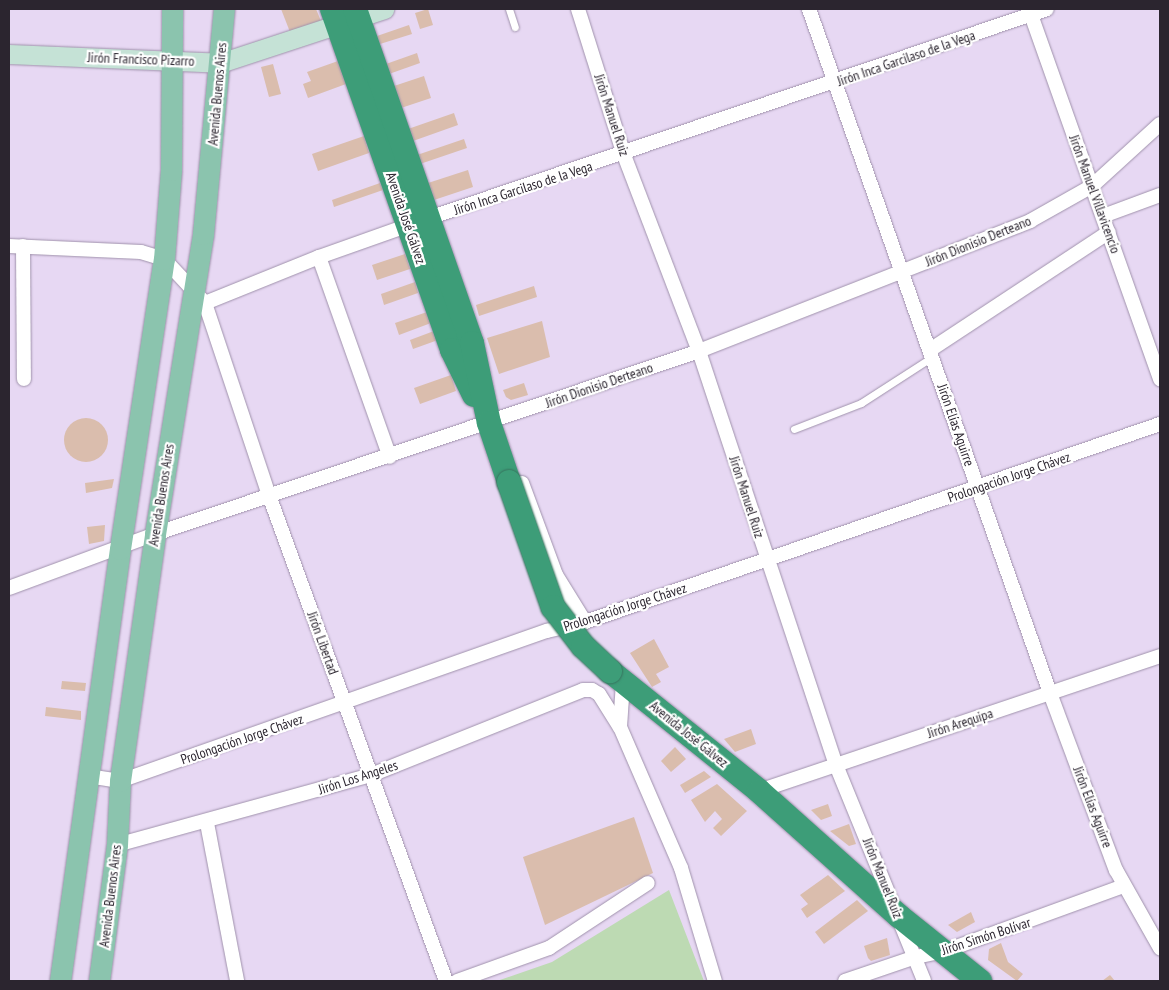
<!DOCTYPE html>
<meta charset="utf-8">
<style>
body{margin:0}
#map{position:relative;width:1169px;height:990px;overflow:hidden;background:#e7d8f3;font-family:"PT Sans Narrow",sans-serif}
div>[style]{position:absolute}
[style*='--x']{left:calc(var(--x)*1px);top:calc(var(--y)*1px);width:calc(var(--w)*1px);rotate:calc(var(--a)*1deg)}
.green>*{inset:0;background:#bddab3}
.building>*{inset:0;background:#dabdad}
.round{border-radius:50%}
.roads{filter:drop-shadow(0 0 1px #a092ac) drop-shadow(0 0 1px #a092ac)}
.lane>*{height:7px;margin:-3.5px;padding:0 3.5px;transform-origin:3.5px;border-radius:3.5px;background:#fff}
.street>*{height:14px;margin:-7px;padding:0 7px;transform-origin:7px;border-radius:7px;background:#fff}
.secondary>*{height:19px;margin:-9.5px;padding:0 9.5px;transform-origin:9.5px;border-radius:9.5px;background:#c5e2d6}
.primary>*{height:21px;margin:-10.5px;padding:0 10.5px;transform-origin:10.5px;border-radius:10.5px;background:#8bc4ae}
.highway>*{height:24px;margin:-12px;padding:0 12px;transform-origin:12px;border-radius:12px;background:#3d9d78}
.bridges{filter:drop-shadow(0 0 1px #37735e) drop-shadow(0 0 1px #37735e)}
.highway-bridge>*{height:24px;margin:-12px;padding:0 12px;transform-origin:12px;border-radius:12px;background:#3d9d78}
span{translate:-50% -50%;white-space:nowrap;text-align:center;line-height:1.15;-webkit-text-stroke:4.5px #fff;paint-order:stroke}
.street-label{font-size:14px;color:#2b252f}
.frame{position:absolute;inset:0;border:10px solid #2b252f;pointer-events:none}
</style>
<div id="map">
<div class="green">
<div style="clip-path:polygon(669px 890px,704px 981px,497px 981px,552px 962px)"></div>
</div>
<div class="building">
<div style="clip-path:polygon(281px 9px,316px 9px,321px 21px,290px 32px)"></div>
<div style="clip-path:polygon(428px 9px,433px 25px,420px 29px,415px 13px)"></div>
<div style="clip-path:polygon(409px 25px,412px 34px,380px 44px,377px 36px)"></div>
<div style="clip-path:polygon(417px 53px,420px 63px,389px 74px,386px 64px)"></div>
<div style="clip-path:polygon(338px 61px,346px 84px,308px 98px,303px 84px,311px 81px,307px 72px)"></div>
<div style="clip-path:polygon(273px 64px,281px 94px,269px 97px,261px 67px)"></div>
<div style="clip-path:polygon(424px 76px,431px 98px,401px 108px,394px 86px)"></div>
<div style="clip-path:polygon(454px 113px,458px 125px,413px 141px,408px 129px)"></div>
<div style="clip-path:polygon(364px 136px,369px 153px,318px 171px,312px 154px)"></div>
<div style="clip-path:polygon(464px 139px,467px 148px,420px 164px,417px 155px)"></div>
<div style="clip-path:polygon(468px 170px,473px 187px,434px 200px,428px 183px)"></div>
<div style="clip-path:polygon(380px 183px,383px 190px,334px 207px,332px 200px)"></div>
<div style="clip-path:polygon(405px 254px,410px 269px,377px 280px,372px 265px)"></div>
<div style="clip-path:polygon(415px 282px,418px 293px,384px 305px,381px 294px)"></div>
<div style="clip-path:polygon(534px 286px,537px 297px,479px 316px,476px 305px)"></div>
<div style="clip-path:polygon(427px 312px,431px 323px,399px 335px,395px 323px)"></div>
<div style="clip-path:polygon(542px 321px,550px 357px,499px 374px,487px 338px)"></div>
<div style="clip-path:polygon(434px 331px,438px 340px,413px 349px,410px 340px)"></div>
<div style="clip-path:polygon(451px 375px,456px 391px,420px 404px,414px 388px)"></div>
<div style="clip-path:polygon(524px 383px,528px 395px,511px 400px,506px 397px,503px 390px)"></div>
<div class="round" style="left:64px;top:418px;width:44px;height:44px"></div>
<div style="clip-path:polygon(114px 479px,112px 488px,86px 493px,85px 483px)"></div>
<div style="clip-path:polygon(105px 525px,104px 541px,89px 544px,87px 527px)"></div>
<div style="clip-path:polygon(654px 639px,669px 667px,656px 674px,661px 682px,652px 687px,630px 653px)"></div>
<div style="clip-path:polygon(62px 681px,86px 683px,85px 691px,61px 689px)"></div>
<div style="clip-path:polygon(46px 707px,81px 711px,81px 720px,45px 716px)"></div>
<div style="clip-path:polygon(751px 729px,756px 744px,735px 752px,724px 739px)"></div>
<div style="clip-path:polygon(675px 747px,686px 759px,671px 772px,661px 761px)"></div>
<div style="clip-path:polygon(704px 771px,711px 777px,685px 793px,680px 785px)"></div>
<div style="clip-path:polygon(717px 784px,747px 811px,721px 836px,713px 828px,722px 819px,715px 811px,705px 822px,691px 800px)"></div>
<div style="clip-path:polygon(828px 804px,832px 816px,821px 820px,811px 810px)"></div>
<div style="clip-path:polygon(634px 817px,653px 873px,545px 925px,523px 857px)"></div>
<div style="clip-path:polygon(849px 824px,856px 844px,849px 846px,830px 831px)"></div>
<div style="clip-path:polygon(828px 875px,845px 891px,807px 918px,801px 909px,808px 904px,800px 895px)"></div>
<div style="clip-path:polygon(857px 900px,868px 911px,824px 944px,815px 932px)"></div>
<div style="clip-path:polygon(971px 912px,975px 922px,957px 932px,948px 925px)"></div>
<div style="clip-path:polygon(887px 938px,890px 955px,871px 961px,868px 958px,864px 946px)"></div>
<div style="clip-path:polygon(1001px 943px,1008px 962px,1023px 974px,1017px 981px,988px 960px,989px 949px)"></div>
<div style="clip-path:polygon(1110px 975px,1115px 981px,1102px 981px)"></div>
</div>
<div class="roads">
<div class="lane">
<div style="--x:509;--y:9;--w:19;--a:72"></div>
<div style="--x:794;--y:429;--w:72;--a:-21.2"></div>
<div style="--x:861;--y:403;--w:85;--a:-32.9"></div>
</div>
<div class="street">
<div style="--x:578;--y:9;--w:153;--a:72.5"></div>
<div style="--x:624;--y:155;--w:210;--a:69.1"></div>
<div style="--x:699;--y:351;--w:436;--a:71.7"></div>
<div style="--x:836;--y:765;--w:233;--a:67.8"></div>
<div style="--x:809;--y:9;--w:725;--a:70.59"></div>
<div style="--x:1050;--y:693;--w:189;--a:69.6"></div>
<div style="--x:1116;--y:870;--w:90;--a:60.6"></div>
<div style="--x:1029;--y:9;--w:393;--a:70.5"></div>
<div style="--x:1103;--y:216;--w:61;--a:-20.2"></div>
<div style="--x:9;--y:246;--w:132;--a:2.6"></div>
<div style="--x:141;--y:252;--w:24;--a:17"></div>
<div style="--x:164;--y:259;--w:60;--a:47"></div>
<div style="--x:205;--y:303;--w:206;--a:71.6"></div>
<div style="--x:270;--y:498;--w:514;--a:69.98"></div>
<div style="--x:23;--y:246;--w:133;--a:89.6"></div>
<div style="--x:319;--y:257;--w:212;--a:70.5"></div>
<div style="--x:205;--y:303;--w:123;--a:-22"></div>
<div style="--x:319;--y:257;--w:117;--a:-19.5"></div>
<div style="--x:429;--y:218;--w:652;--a:-18.68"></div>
<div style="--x:930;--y:350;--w:214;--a:-33.4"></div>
<div style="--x:522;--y:483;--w:98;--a:69.7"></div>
<div style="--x:556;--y:575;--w:55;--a:58.3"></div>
<div style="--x:9;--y:588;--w:156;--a:-20.3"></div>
<div style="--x:155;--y:534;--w:574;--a:-18.59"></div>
<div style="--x:699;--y:351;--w:356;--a:-21.4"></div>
<div style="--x:1030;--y:221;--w:71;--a:-29.4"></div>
<div style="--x:1092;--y:186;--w:92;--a:-42.4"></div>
<div style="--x:620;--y:727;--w:45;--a:-86.2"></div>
<div style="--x:88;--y:776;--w:32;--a:9"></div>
<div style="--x:120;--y:781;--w:453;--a:-19.4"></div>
<div style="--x:547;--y:631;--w:39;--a:-13"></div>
<div style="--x:585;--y:622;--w:608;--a:-19"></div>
<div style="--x:759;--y:791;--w:423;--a:-18.6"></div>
<div style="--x:207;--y:823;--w:161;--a:79.2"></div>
<div style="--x:117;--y:845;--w:263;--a:-15.4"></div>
<div style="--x:371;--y:775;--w:228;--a:-21.8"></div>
<div style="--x:583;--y:690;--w:9;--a:0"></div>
<div style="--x:592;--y:690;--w:8;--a:30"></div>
<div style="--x:599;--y:694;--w:39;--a:58"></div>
<div style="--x:620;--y:727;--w:154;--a:66.6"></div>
<div style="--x:681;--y:868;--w:118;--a:73.3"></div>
<div style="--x:457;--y:981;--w:98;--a:-19.7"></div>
<div style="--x:549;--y:948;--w:118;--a:-33.3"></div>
<div style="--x:845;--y:981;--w:75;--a:-18.7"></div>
<div style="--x:916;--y:957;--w:30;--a:-12"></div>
<div style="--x:945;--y:951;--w:190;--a:-20"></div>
</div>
<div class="secondary">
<div style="--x:9;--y:54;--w:211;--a:2.4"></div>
<div style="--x:220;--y:63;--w:173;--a:-18.2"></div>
</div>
<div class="primary">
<div style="--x:60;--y:981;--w:436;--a:-82.1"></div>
<div style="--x:120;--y:549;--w:293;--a:-81.4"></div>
<div style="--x:164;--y:259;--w:89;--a:-85.5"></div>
<div style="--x:171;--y:170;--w:161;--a:-89.6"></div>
<div style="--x:99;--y:981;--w:137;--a:-82.5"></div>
<div style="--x:117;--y:845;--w:64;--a:-87.3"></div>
<div style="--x:120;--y:781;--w:249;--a:-81.9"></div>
<div style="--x:155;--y:534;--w:304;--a:-80.9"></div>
<div style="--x:203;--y:234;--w:226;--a:-84.7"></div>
</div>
<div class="highway">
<div style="--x:332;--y:9;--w:361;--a:70.6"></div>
<div style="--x:452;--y:350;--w:50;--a:63.9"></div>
<div style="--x:355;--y:9;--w:354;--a:70.7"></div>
<div style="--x:472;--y:343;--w:82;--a:78"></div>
<div style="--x:489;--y:423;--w:62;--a:71.3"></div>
<div style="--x:610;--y:671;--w:191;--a:38.8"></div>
<div style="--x:759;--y:791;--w:188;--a:41.8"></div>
<div style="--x:899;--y:916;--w:104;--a:38.7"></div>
</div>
</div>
<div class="bridges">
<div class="highway-bridge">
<div style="--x:509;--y:482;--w:133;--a:70.6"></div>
<div style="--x:553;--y:607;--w:49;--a:52.4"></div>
<div style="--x:583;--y:646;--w:37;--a:43"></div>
</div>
</div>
<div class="street-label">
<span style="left:906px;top:58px;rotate:-19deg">Jirón Inca Garcilaso de la Vega</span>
<span style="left:141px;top:59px;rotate:2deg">Jirón Francisco Pizarro</span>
<span style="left:217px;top:94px;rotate:-85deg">Avenida Buenos Aires</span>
<span style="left:612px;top:115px;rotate:72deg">Jirón Manuel Ruiz</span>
<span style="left:523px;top:188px;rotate:-18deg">Jirón Inca Garcilaso de la Vega</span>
<span style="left:1095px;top:194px;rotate:70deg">Jirón Manuel Villavicencio</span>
<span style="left:406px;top:218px;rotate:71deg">Avenida José Gálvez</span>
<span style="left:978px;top:241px;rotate:-22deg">Jirón Dionisio Derteano</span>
<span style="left:599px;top:385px;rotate:-19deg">Jirón Dionisio Derteano</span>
<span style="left:956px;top:425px;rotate:71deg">Jirón Elías Aguirre</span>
<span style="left:1009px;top:477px;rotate:-19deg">Prolongación Jorge Chávez</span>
<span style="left:161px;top:495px;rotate:-81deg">Avenida Buenos Aires</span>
<span style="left:747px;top:497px;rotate:72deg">Jirón Manuel Ruiz</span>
<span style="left:625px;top:607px;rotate:-18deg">Prolongación Jorge Chávez</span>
<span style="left:323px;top:643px;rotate:70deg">Jirón Libertad</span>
<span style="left:960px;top:723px;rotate:-18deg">Jirón Arequipa</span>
<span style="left:689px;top:734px;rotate:39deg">Avenida José Gálvez</span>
<span style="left:242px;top:739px;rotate:-19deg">Prolongación Jorge Chávez</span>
<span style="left:358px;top:777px;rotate:-18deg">Jirón Los Angeles</span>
<span style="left:1093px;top:807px;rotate:69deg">Jirón Elías Aguirre</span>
<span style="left:883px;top:878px;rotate:68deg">Jirón Manuel Ruiz</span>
<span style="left:110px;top:896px;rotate:-83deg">Avenida Buenos Aires</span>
<span style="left:986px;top:936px;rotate:-18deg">Jirón Simón Bolívar</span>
</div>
<div class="frame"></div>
</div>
